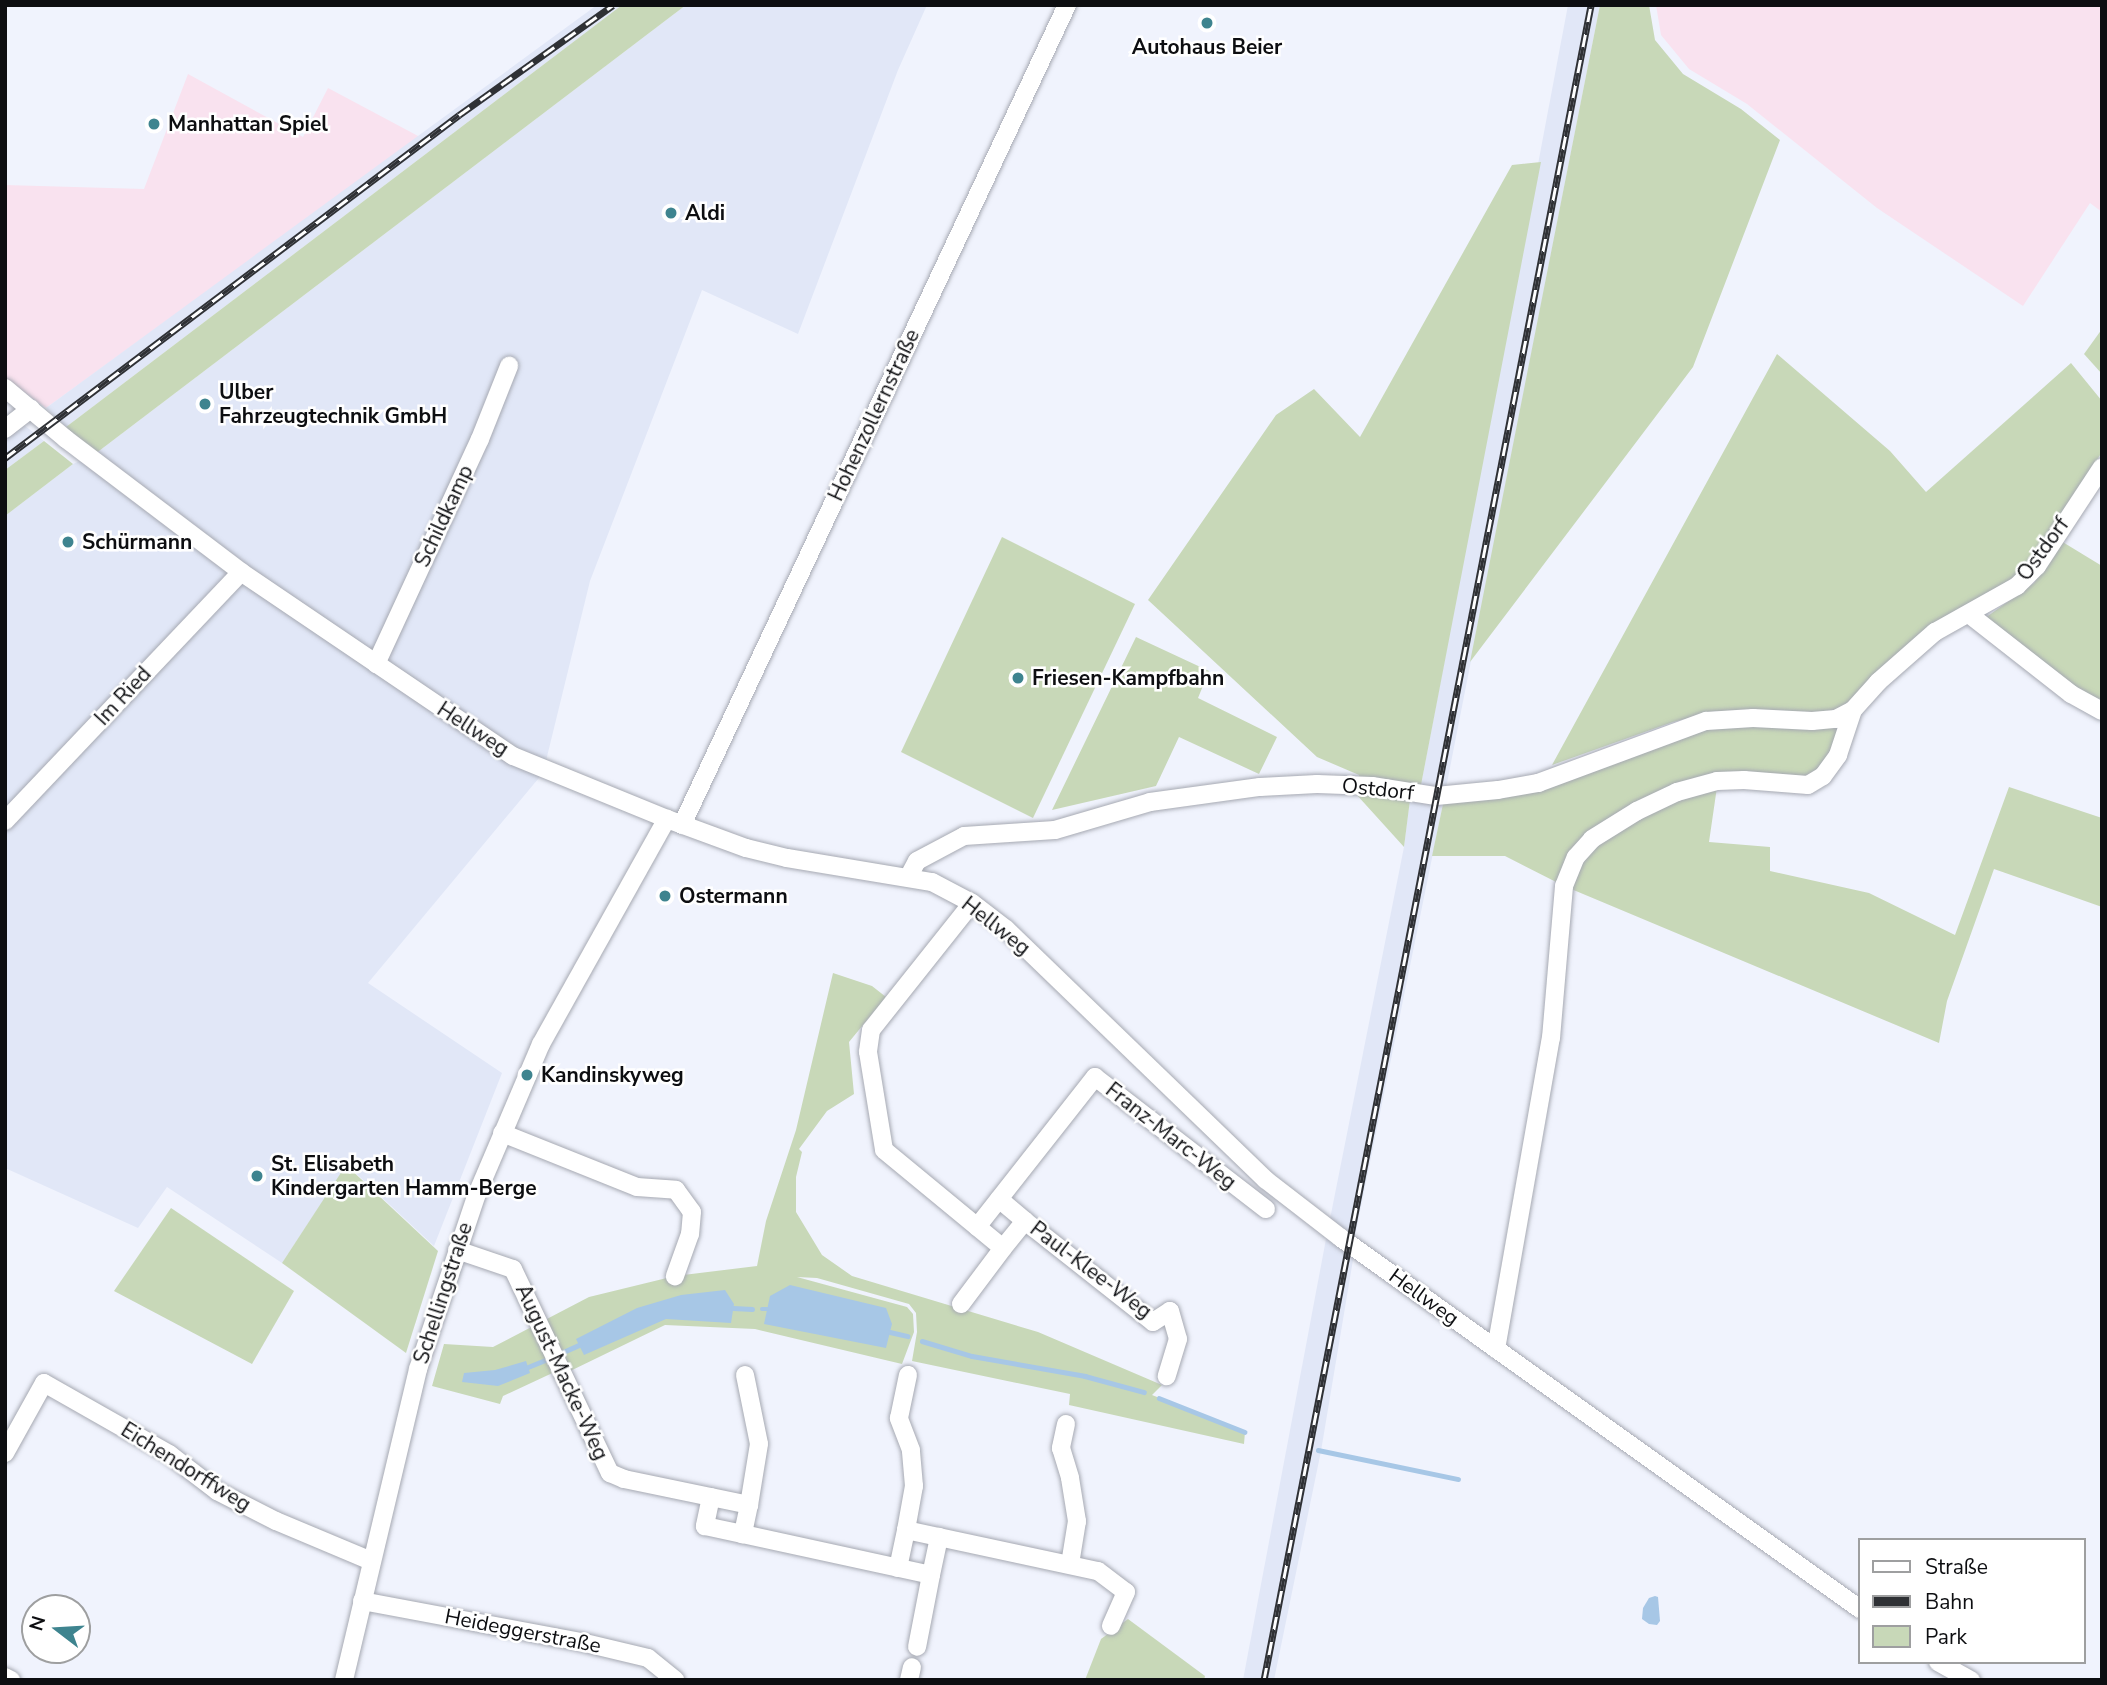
<!DOCTYPE html>
<meta charset="utf-8">
<style>
body{margin:0}
#map{position:relative;width:2107px;height:1685px;overflow:hidden;background:#f0f3fd;font-family:"Nunito Sans",sans-serif}
div>[style]{position:absolute}
[style*='--x']{left:calc(var(--x)*1px);top:calc(var(--y)*1px);width:calc(var(--w)*1px);rotate:calc(var(--a)*1deg)}
.commercial>*{inset:0;background:#f9e2ef}
.built>*{inset:0;background:#e1e7f7}
.green>*{inset:0;background:#c8d8b8}
.water>*{inset:0;background:#a7c7e6}
.stream>*{height:4.5px;margin:-2.25px;padding:0 2.25px;transform-origin:2.25px;border-radius:2.25px;background:#a7c7e6}
.roads{filter:drop-shadow(0 0 2px #a6a9b2) drop-shadow(0 0 2px #a6a9b2)}
.minor>*{height:18px;margin:-9px;padding:0 9px;transform-origin:9px;border-radius:9px;background:#fff}
.rail>*{height:7px;margin-top:-3.5px;transform-origin:0;background:repeating-linear-gradient(90deg,#fff 0 13px,#2f3135 0 26px);box-sizing:border-box;border-block:2px solid #2f3135}
.dots>*{width:19px;height:19px;translate:-50% -50%;box-sizing:border-box;border:4px solid #fff;border-radius:50%}
span{translate:-50% -50%;white-space:nowrap;text-align:center;line-height:1.15;-webkit-text-stroke:5px #fff;paint-order:stroke}
.poi-label{font-size:21px;color:#0d0e11;font-weight:700}
.left{translate:0 -50%;text-align:left}
.street-label{font-size:21px;color:#0d0e11}
.frame{position:absolute;inset:0;border:7px solid #0d0e11;pointer-events:none}
.legend{position:absolute;left:1858px;top:1538px;width:228px;height:126px;box-sizing:border-box;background:#fff;border:2px solid #9e9fa0;margin:0;padding:9px 12px;list-style:none;font-size:21px;color:#0d0e11}
.legend li{display:flex;align-items:center;gap:14px;height:35px}
.legend b{width:35px;border:2px solid #9e9fa0}
.north{position:absolute;left:21px;top:1594px;width:70px;height:70px;box-sizing:border-box;background:#fff;border:2px solid #9e9fa0;border-radius:50%;rotate:287deg;font-size:19px;font-weight:700;line-height:28px;text-align:center;color:#0d0e11}
.north::after{content:'';display:block;margin:auto;width:24px;height:32px;background:#3e848f;clip-path:polygon(50% 0,100% 100%,50% 72%,0 100%)}
</style>
<div id="map">
<div class="commercial">
<div style="clip-path:polygon(1656px 5px,2102px 5px,2102px 212px,2090px 203px,2023px 306px,1877px 208px,1747px 104px,1689px 69px,1661px 35px)"></div>
<div style="clip-path:polygon(188px 74px,303px 137px,328px 88px,420px 137px,46px 408px,5px 378px,5px 185px,144px 189px)"></div>
</div>
<div class="built">
<div style="clip-path:polygon(597px 5px,622px 5px,66px 427px,46px 408px)"></div>
<div style="clip-path:polygon(686px 5px,927px 5px,898px 70px,798px 334px,702px 290px,590px 581px,543px 773px,368px 983px,502px 1073px,434px 1246px,347px 1165px,282px 1263px,167px 1187px,138px 1228px,5px 1168px,5px 516px,73px 464px,95px 454px)"></div>
<div style="clip-path:polygon(1568px 5px,1600px 5px,1446px 788px,1421px 785px)"></div>
<div style="clip-path:polygon(24px 425px,44px 441px,5px 470px,5px 440px)"></div>
<div style="clip-path:polygon(1410px 799px,1443px 804px,1355px 1236px,1330px 1219px,1404px 847px)"></div>
<div style="clip-path:polygon(1326px 1239px,1355px 1248px,1321px 1451px,1274px 1680px,1243px 1680px)"></div>
</div>
<div class="green">
<div style="clip-path:polygon(622px 5px,686px 5px,95px 454px,66px 427px)"></div>
<div style="clip-path:polygon(1600px 5px,1649px 5px,1655px 40px,1683px 74px,1741px 109px,1780px 140px,1693px 367px,1470px 662px)"></div>
<div style="clip-path:polygon(1541px 162px,1421px 785px,1410px 800px,1404px 847px,1356px 794px,1359px 775px,1317px 757px,1148px 600px,1276px 415px,1314px 389px,1360px 437px,1512px 165px)"></div>
<div style="clip-path:polygon(2102px 329px,2102px 374px,2084px 354px)"></div>
<div style="clip-path:polygon(1777px 354px,1890px 451px,1926px 492px,2071px 363px,2102px 401px,2102px 452px,2033px 561px,2014px 582px,1851px 706px,1837px 712px,1807px 716px,1716px 711px,1673px 722px,1552px 765px)"></div>
<div style="clip-path:polygon(44px 441px,73px 464px,5px 516px,5px 470px)"></div>
<div style="clip-path:polygon(1002px 537px,1135px 604px,1033px 818px,901px 752px)"></div>
<div style="clip-path:polygon(2061px 541px,2102px 566px,2102px 705px,2073px 690px,1985px 618px,2034px 583px)"></div>
<div style="clip-path:polygon(1136px 637px,1209px 671px,1198px 698px,1277px 737px,1259px 774px,1179px 737px,1156px 786px,1052px 810px)"></div>
<div style="clip-path:polygon(1716px 725px,1841px 727px,1820px 772px,1808px 778px,1745px 775px,1717px 778px,1675px 789px,1634px 808px,1590px 836px,1569px 862px,1565px 881px,1576px 857px,1592px 839px,1637px 811px,1677px 792px,1717px 787px,1709px 842px,1770px 847px,1770px 871px,1869px 893px,1955px 935px,2009px 787px,2102px 818px,2102px 907px,1994px 869px,1947px 1001px,1939px 1043px,1564px 886px,1505px 856px,1432px 856px,1443px 804px,1548px 785px,1657px 742px)"></div>
<div style="clip-path:polygon(833px 973px,872px 986px,886px 997px,849px 1042px,854px 1094px,827px 1111px,799px 1149px,802px 1152px,796px 1177px,796px 1212px,822px 1255px,852px 1276px,1038px 1332px,1162px 1385px,1152px 1395px,1245px 1432px,1244px 1444px,1069px 1405px,1070px 1394px,912px 1361px,917px 1332px,916px 1313px,909px 1304px,817px 1278px,797px 1277px,907px 1307px,913px 1314px,914px 1332px,902px 1364px,755px 1329px,665px 1325px,564px 1374px,561px 1369px,503px 1396px,500px 1404px,432px 1386px,444px 1344px,493px 1347px,589px 1297px,675px 1276px,757px 1266px,766px 1221px,796px 1130px)"></div>
<div style="clip-path:polygon(346px 1165px,438px 1251px,406px 1353px,282px 1263px)"></div>
<div style="clip-path:polygon(171px 1208px,294px 1291px,252px 1364px,114px 1291px)"></div>
<div style="clip-path:polygon(1128px 1619px,1205px 1676px,1204px 1680px,1085px 1680px,1101px 1639px)"></div>
</div>
<div class="water">
<div style="clip-path:polygon(790px 1285px,886px 1308px,892px 1324px,886px 1348px,764px 1324px,770px 1296px)"></div>
<div style="clip-path:polygon(725px 1290px,734px 1304px,731px 1323px,666px 1319px,584px 1355px,576px 1339px,637px 1308px,681px 1295px)"></div>
<div style="clip-path:polygon(526px 1361px,530px 1373px,498px 1386px,462px 1382px,464px 1373px,495px 1370px)"></div>
<div style="clip-path:polygon(1655px 1596px,1658px 1597px,1660px 1621px,1657px 1625px,1649px 1624px,1642px 1619px,1643px 1608px,1649px 1598px)"></div>
</div>
<div class="stream">
<div style="--x:733;--y:1308;--w:19;--a:3"></div>
<div style="--x:762;--y:1309;--w:5;--a:0"></div>
<div style="--x:890;--y:1332;--w:18;--a:13"></div>
<div style="--x:922;--y:1341;--w:52;--a:16.7"></div>
<div style="--x:972;--y:1356;--w:115;--a:10"></div>
<div style="--x:1085;--y:1376;--w:61;--a:15.2"></div>
<div style="--x:561;--y:1353;--w:20;--a:-24"></div>
<div style="--x:528;--y:1367;--w:22;--a:-22"></div>
<div style="--x:1159;--y:1398;--w:92;--a:21.6"></div>
<div style="--x:1318;--y:1450;--w:143;--a:11.7"></div>
</div>
<div class="roads">
<div class="minor">
<div style="--x:5;--y:388;--w:80;--a:39.9"></div>
<div style="--x:66;--y:439;--w:220;--a:37.2"></div>
<div style="--x:241;--y:572;--w:328;--a:34.1"></div>
<div style="--x:513;--y:756;--w:166;--a:22.2"></div>
<div style="--x:667;--y:819;--w:84;--a:20.2"></div>
<div style="--x:746;--y:848;--w:42;--a:13.7"></div>
<div style="--x:787;--y:858;--w:147;--a:9.4"></div>
<div style="--x:932;--y:882;--w:45;--a:27.7"></div>
<div style="--x:972;--y:903;--w:43;--a:37.4"></div>
<div style="--x:1006;--y:929;--w:361;--a:44"></div>
<div style="--x:1266;--y:1180;--w:95;--a:37.7"></div>
<div style="--x:1341;--y:1238;--w:638;--a:35.56"></div>
<div style="--x:5;--y:429;--w:33;--a:-38"></div>
<div style="--x:1970;--y:615;--w:128;--a:38"></div>
<div style="--x:2071;--y:694;--w:35;--a:29"></div>
<div style="--x:376;--y:664;--w:248;--a:-65.2"></div>
<div style="--x:480;--y:439;--w:79;--a:-68.3"></div>
<div style="--x:5;--y:821;--w:343;--a:-46.5"></div>
<div style="--x:682;--y:825;--w:906;--a:-64.85"></div>
<div style="--x:909;--y:876;--w:17;--a:-62"></div>
<div style="--x:917;--y:861;--w:53;--a:-28"></div>
<div style="--x:964;--y:836;--w:91;--a:-3.8"></div>
<div style="--x:1055;--y:830;--w:99;--a:-16.4"></div>
<div style="--x:1150;--y:802;--w:111;--a:-7.8"></div>
<div style="--x:1260;--y:787;--w:57;--a:-3"></div>
<div style="--x:1317;--y:784;--w:55;--a:2.1"></div>
<div style="--x:1372;--y:786;--w:65;--a:8.9"></div>
<div style="--x:1436;--y:796;--w:62;--a:-5.5"></div>
<div style="--x:1498;--y:790;--w:41;--a:-9.9"></div>
<div style="--x:1538;--y:783;--w:179;--a:-20.3"></div>
<div style="--x:1706;--y:721;--w:47;--a:-3.7"></div>
<div style="--x:1753;--y:718;--w:59;--a:2.9"></div>
<div style="--x:1812;--y:721;--w:24;--a:-5"></div>
<div style="--x:1836;--y:719;--w:19;--a:-28"></div>
<div style="--x:972;--y:903;--w:162;--a:128.5"></div>
<div style="--x:871;--y:1030;--w:22;--a:98"></div>
<div style="--x:868;--y:1052;--w:99;--a:80.7"></div>
<div style="--x:884;--y:1150;--w:154;--a:39.5"></div>
<div style="--x:1003;--y:1248;--w:35;--a:-51"></div>
<div style="--x:1025;--y:1221;--w:163;--a:38.3"></div>
<div style="--x:1153;--y:1322;--w:20;--a:-33"></div>
<div style="--x:1170;--y:1311;--w:29;--a:74"></div>
<div style="--x:1178;--y:1339;--w:39;--a:107"></div>
<div style="--x:502;--y:1133;--w:145;--a:21.8"></div>
<div style="--x:637;--y:1187;--w:39;--a:4"></div>
<div style="--x:676;--y:1190;--w:27;--a:54"></div>
<div style="--x:692;--y:1212;--w:22;--a:95"></div>
<div style="--x:690;--y:1234;--w:45;--a:109.7"></div>
<div style="--x:999;--y:1199;--w:34;--a:40"></div>
<div style="--x:977;--y:1227;--w:191;--a:-51.8"></div>
<div style="--x:1095;--y:1077;--w:216;--a:37.7"></div>
<div style="--x:457;--y:1250;--w:59;--a:18.7"></div>
<div style="--x:513;--y:1269;--w:226;--a:64.6"></div>
<div style="--x:610;--y:1473;--w:15;--a:23"></div>
<div style="--x:624;--y:1479;--w:128;--a:11.7"></div>
<div style="--x:749;--y:1505;--w:30;--a:102"></div>
<div style="--x:743;--y:1534;--w:192;--a:12.3"></div>
<div style="--x:931;--y:1575;--w:73;--a:101"></div>
<div style="--x:961;--y:1304;--w:70;--a:-53.1"></div>
<div style="--x:1496;--y:1349;--w:316;--a:-80"></div>
<div style="--x:1551;--y:1038;--w:153;--a:-85.1"></div>
<div style="--x:1564;--y:886;--w:31;--a:-68"></div>
<div style="--x:1576;--y:857;--w:24;--a:-48"></div>
<div style="--x:1592;--y:839;--w:53;--a:-31.9"></div>
<div style="--x:1637;--y:811;--w:44;--a:-25.4"></div>
<div style="--x:1677;--y:792;--w:41;--a:-15.4"></div>
<div style="--x:1717;--y:781;--w:27;--a:-2"></div>
<div style="--x:1744;--y:780;--w:64;--a:4.5"></div>
<div style="--x:1808;--y:785;--w:17;--a:-31"></div>
<div style="--x:1823;--y:776;--w:26;--a:-54"></div>
<div style="--x:1838;--y:755;--w:47;--a:-71.6"></div>
<div style="--x:1853;--y:710;--w:38;--a:-48"></div>
<div style="--x:1878;--y:682;--w:76;--a:-41.3"></div>
<div style="--x:1935;--y:632;--w:94;--a:-29.3"></div>
<div style="--x:2017;--y:586;--w:28;--a:-45"></div>
<div style="--x:2037;--y:566;--w:118;--a:-56.7"></div>
<div style="--x:745;--y:1375;--w:70;--a:78.5"></div>
<div style="--x:759;--y:1444;--w:62;--a:99.3"></div>
<div style="--x:1066;--y:1424;--w:25;--a:102"></div>
<div style="--x:1061;--y:1448;--w:31;--a:73"></div>
<div style="--x:1070;--y:1478;--w:44;--a:80.8"></div>
<div style="--x:1077;--y:1521;--w:44;--a:99.2"></div>
<div style="--x:5;--y:1453;--w:80;--a:-60.9"></div>
<div style="--x:44;--y:1383;--w:144;--a:29.6"></div>
<div style="--x:169;--y:1454;--w:61;--a:37.6"></div>
<div style="--x:217;--y:1491;--w:66;--a:27"></div>
<div style="--x:276;--y:1521;--w:103;--a:22.8"></div>
<div style="--x:711;--y:1497;--w:30;--a:102"></div>
<div style="--x:705;--y:1526;--w:39;--a:12"></div>
<div style="--x:906;--y:1530;--w:45;--a:-79.7"></div>
<div style="--x:914;--y:1486;--w:36;--a:-95"></div>
<div style="--x:911;--y:1450;--w:34;--a:-111"></div>
<div style="--x:899;--y:1418;--w:44;--a:-78.2"></div>
<div style="--x:898;--y:1568;--w:39;--a:-78"></div>
<div style="--x:906;--y:1530;--w:196;--a:12.1"></div>
<div style="--x:1098;--y:1571;--w:35;--a:37"></div>
<div style="--x:1126;--y:1592;--w:37;--a:114"></div>
<div style="--x:931;--y:1575;--w:39;--a:-78"></div>
<div style="--x:362;--y:1601;--w:223;--a:10.6"></div>
<div style="--x:581;--y:1642;--w:69;--a:13.4"></div>
<div style="--x:648;--y:1658;--w:35;--a:39"></div>
<div style="--x:1938;--y:1662;--w:38;--a:29"></div>
<div style="--x:5;--y:1677;--w:7;--a:27"></div>
<div style="--x:344;--y:1680;--w:320;--a:-76.6"></div>
<div style="--x:418;--y:1369;--w:185;--a:-71.4"></div>
<div style="--x:477;--y:1194;--w:163;--a:-66.9"></div>
<div style="--x:541;--y:1044;--w:258;--a:-60.8"></div>
<div style="--x:909;--y:1680;--w:13;--a:-77"></div>
</div>
</div>
<div class="rail">
<div style="--x:5;--y:458;--w:569;--a:-37.07"></div>
<div style="--x:459;--y:115;--w:189;--a:-35.5"></div>
<div style="--x:1264;--y:1680;--w:1707;--a:-78.95"></div>
</div>
<div class="dots">
<div style="left:1207px;top:23px;background:#3e848f"></div>
<div style="left:154px;top:124px;background:#3e848f"></div>
<div style="left:671px;top:213px;background:#3e848f"></div>
<div style="left:205px;top:404px;background:#3e848f"></div>
<div style="left:68px;top:542px;background:#3e848f"></div>
<div style="left:1018px;top:678px;background:#3e848f"></div>
<div style="left:665px;top:896px;background:#3e848f"></div>
<div style="left:527px;top:1075px;background:#3e848f"></div>
<div style="left:257px;top:1176px;background:#3e848f"></div>
</div>
<div class="poi-label">
<span style="left:1207px;top:47px">Autohaus Beier</span>
<span class="left" style="left:168px;top:124px">Manhattan Spiel</span>
<span class="left" style="left:685px;top:213px">Aldi</span>
<span class="left" style="left:219px;top:404px">Ulber<br>Fahrzeugtechnik GmbH</span>
<span class="left" style="left:82px;top:542px">Schürmann</span>
<span class="left" style="left:1032px;top:678px">Friesen-Kampfbahn</span>
<span class="left" style="left:679px;top:896px">Ostermann</span>
<span class="left" style="left:541px;top:1075px">Kandinskyweg</span>
<span class="left" style="left:271px;top:1176px">St. Elisabeth<br>Kindergarten Hamm-Berge</span>
</div>
<div class="street-label">
<span style="left:874px;top:415px;rotate:-65deg">Hohenzollernstraße</span>
<span style="left:444px;top:516px;rotate:-65deg">Schildkamp</span>
<span style="left:2043px;top:549px;rotate:-54deg">Ostdorf</span>
<span style="left:123px;top:696px;rotate:-47deg">Im Ried</span>
<span style="left:473px;top:729px;rotate:33deg">Hellweg</span>
<span style="left:1378px;top:789px;rotate:6deg">Ostdorf</span>
<span style="left:996px;top:926px;rotate:38deg">Hellweg</span>
<span style="left:1171px;top:1136px;rotate:38deg">Franz-Marc-Weg</span>
<span style="left:1091px;top:1270px;rotate:37deg">Paul-Klee-Weg</span>
<span style="left:443px;top:1293px;rotate:-72deg">Schellingstraße</span>
<span style="left:1424px;top:1297px;rotate:36deg">Hellweg</span>
<span style="left:562px;top:1372px;rotate:65deg">August-Macke-Weg</span>
<span style="left:186px;top:1467px;rotate:32deg">Eichendorffweg</span>
<span style="left:523px;top:1631px;rotate:11deg">Heideggerstraße</span>
</div>
<div class="frame"></div>
<ul class="legend">
<li><b style="height:9px;background:#fff"></b>Straße</li>
<li><b style="height:9px;background:#2f3135"></b>Bahn</li>
<li><b style="height:19px;background:#c8d8b8"></b>Park</li>
</ul>
<div class="north">N</div>
</div>
